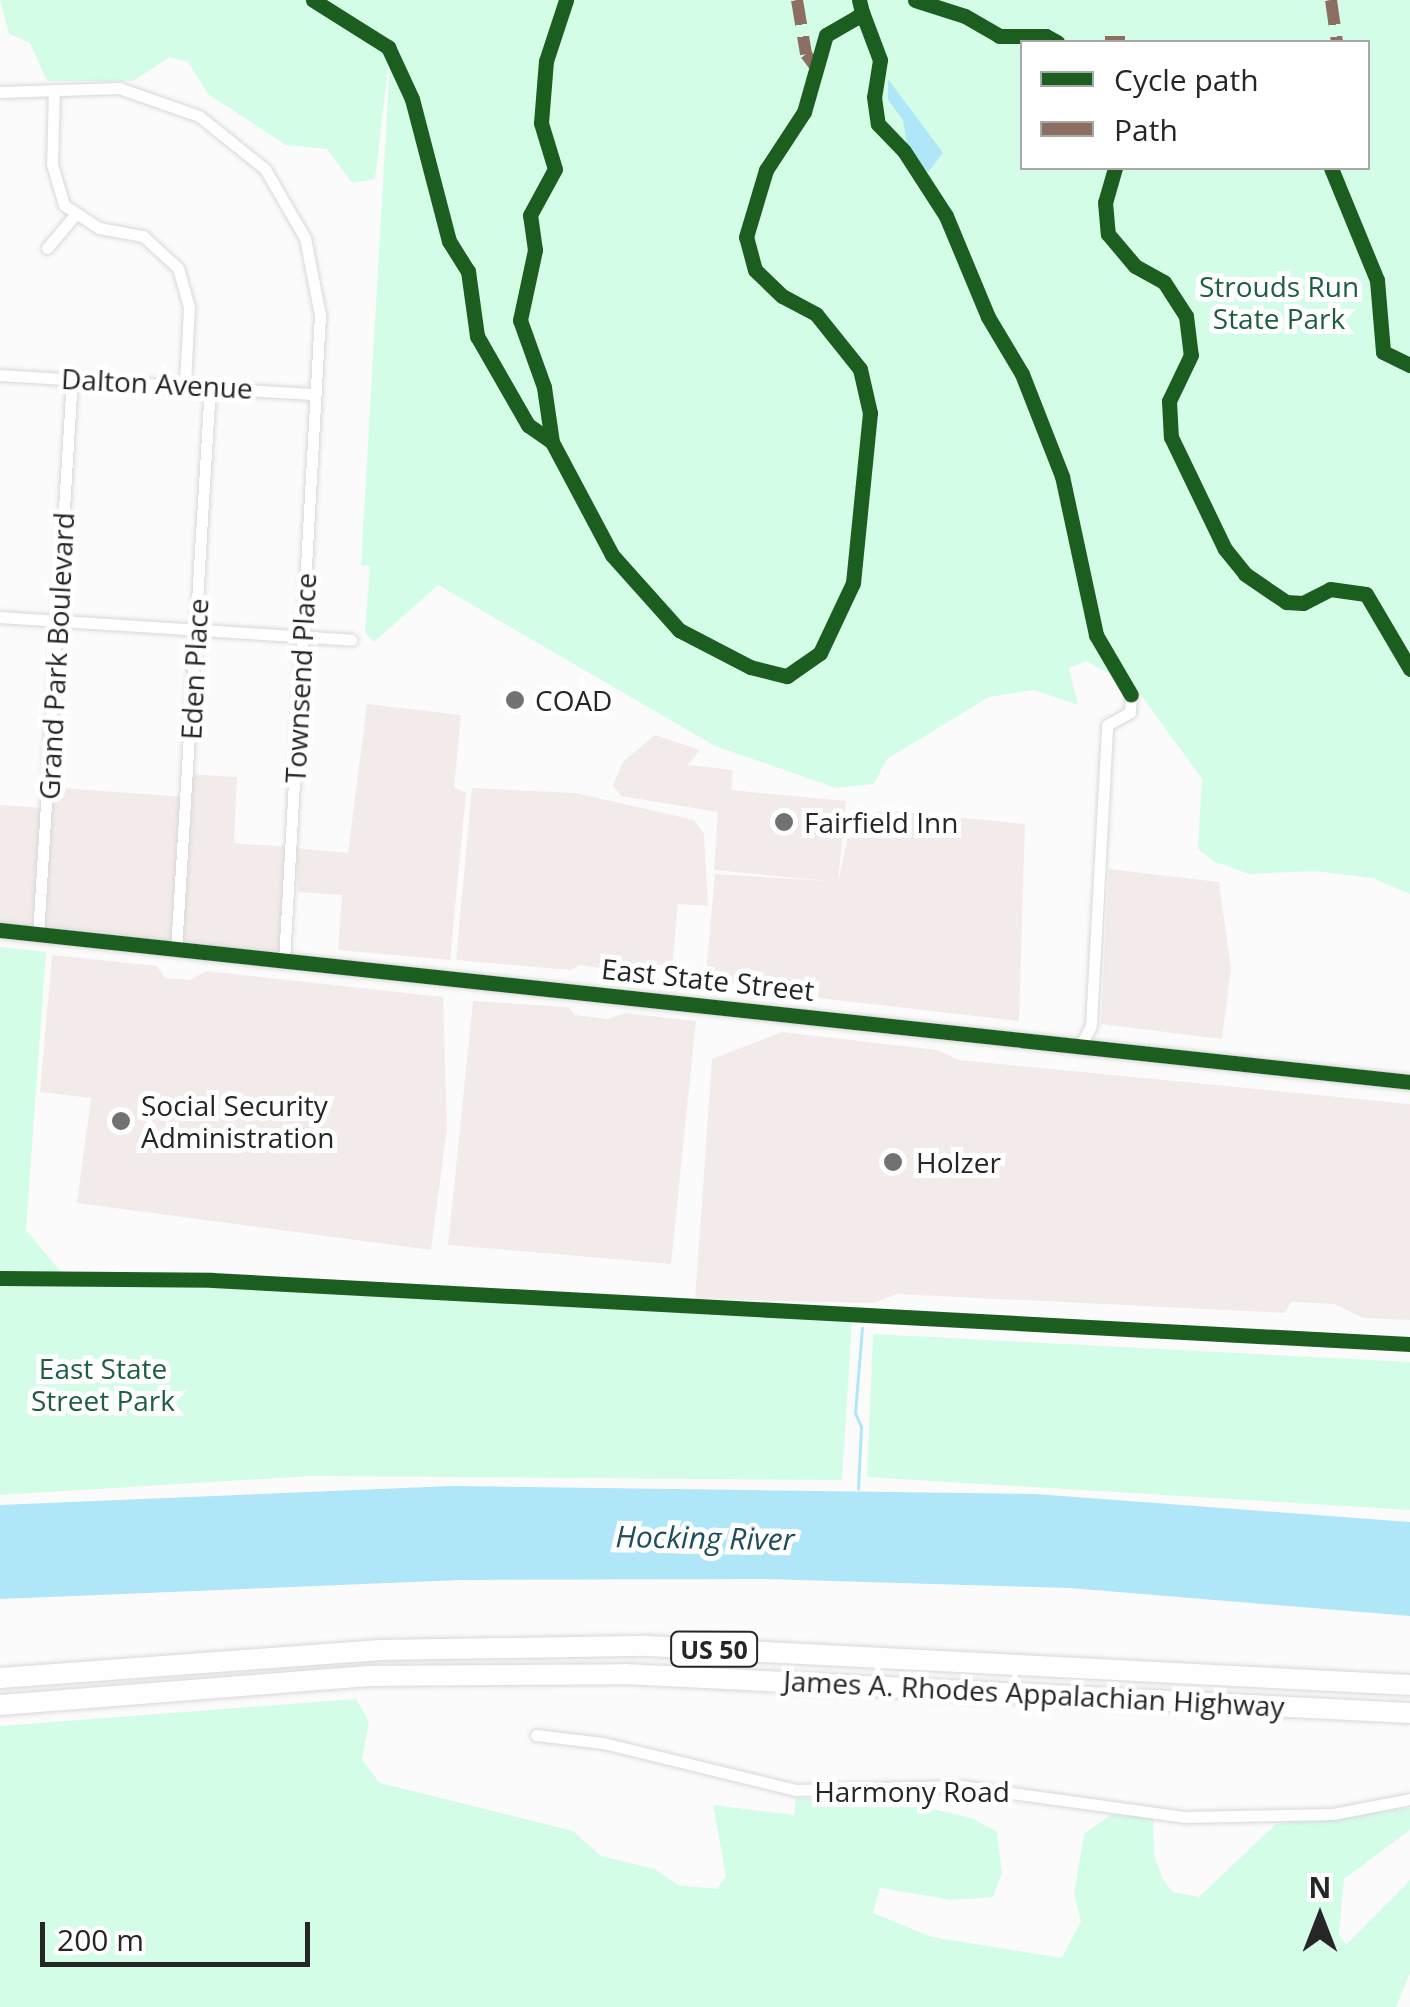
<!DOCTYPE html>
<style>
body{margin:0}
#map{position:relative;width:1410px;height:2007px;overflow:hidden;background:#fcfbfc;font-family:"Open Sans",sans-serif}
div>[style]{position:absolute}
[style*='--x']{left:calc(var(--x)*1px);top:calc(var(--y)*1px);width:calc(var(--w)*1px);rotate:calc(var(--a)*1deg)}
.commercial>*{inset:0;background:#f3ebe9}
.green>*{inset:0;background:#d4fde8}
.water>*{inset:0;background:#afe6f8}
.stream>*{height:2.5px;margin:-1.25px;padding:0 1.25px;transform-origin:1.25px;border-radius:1.25px;background:#afe6f8}
.roads{filter:drop-shadow(0 0 2px #d8d8d8) drop-shadow(0 0 2px #d8d8d8)}
.minor>*{height:11px;margin:-5.5px;padding:0 5.5px;transform-origin:5.5px;border-radius:5.5px;background:#fffeff}
.secondary>*{height:15px;margin:-7.5px;padding:0 7.5px;transform-origin:7.5px;border-radius:7.5px;background:#fffeff}
.motorway>*{height:20px;margin:-10px;padding:0 10px;transform-origin:10px;border-radius:10px;background:#fffeff}
.quiet>*{height:12px;margin-top:-6px;transform-origin:0;background:repeating-linear-gradient(90deg,#8d6e63 0 25px,transparent 0 37px)}
.cycleway>*{height:15px;margin:-7.5px;padding:0 7.5px;transform-origin:7.5px;border-radius:7.5px;background:#1b5e20}
.dots>*{width:28px;height:28px;translate:-50% -50%;box-sizing:border-box;border:5px solid #fff;border-radius:50%}
span{translate:-50% -50%;white-space:nowrap;text-align:center;line-height:1.15;-webkit-text-stroke:10px #fff;paint-order:stroke}
.shield-label span{padding:2px 8px;background:#fff;border:2px solid;border-radius:8px;-webkit-text-stroke-width:0}
.shield-label{font-size:25px;color:#272627;font-weight:700}
.park-label{font-size:28px;color:#1e5f42}
.street-label{font-size:28px;color:#272627}
.poi-label{font-size:28px;color:#272627}
.left{translate:0 -50%;text-align:left}
.water-label{font-size:30px;color:#1f4d5a;font-style:italic}
.legend{position:absolute;left:1020px;top:40px;width:350px;height:130px;box-sizing:border-box;background:#fff;border:2px solid #a9a8a9;margin:0;padding:12px 18px;list-style:none;font-size:30px;color:#272627}
.legend li{display:flex;align-items:center;gap:20px;height:50px}
.legend b{width:50px;border:2px solid #a9a8a9}
.north{position:absolute;left:1270px;top:1867px;width:100px;height:100px;-webkit-text-stroke:8px #fff;paint-order:stroke;rotate:0deg;font-size:28px;font-weight:700;line-height:40px;text-align:center;color:#272627}
.north::after{content:'';display:block;margin:auto;width:35px;height:45px;background:#272627;clip-path:polygon(50% 0,100% 100%,50% 72%,0 100%)}
.scale{position:absolute;left:40px;top:1922px;width:270px;height:45px;box-sizing:border-box;border:5px solid #272627;border-top:0;padding-left:12px;font-size:30px;line-height:35px;white-space:nowrap;color:#272627;-webkit-text-stroke:8px #fff;paint-order:stroke}
</style>
<div id="map">
<div class="commercial">
<div style="clip-path:polygon(367px 704px,461px 715px,454px 787px,466px 793px,450px 960px,338px 950px,342px 895px,298px 892px,296px 848px,348px 853px)"></div>
<div style="clip-path:polygon(655px 735px,700px 750px,688px 765px,733px 770px,731px 790px,846px 801px,838px 883px,851px 823px,883px 810px,1025px 824px,1019px 1021px,705px 985px,715px 874px,828px 881px,714px 870px,718px 812px,621px 796px,613px 785px,623px 762px)"></div>
<div style="clip-path:polygon(188px 774px,237px 777px,234px 843px,288px 847px,284px 961px,0 930px,0 805px,46px 808px,48px 787px,186px 797px)"></div>
<div style="clip-path:polygon(472px 788px,576px 793px,694px 820px,704px 834px,708px 906px,678px 904px,671px 979px,580px 965px,570px 970px,456px 960px)"></div>
<div style="clip-path:polygon(1109px 869px,1219px 882px,1231px 969px,1222px 1039px,1101px 1024px)"></div>
<div style="clip-path:polygon(52px 955px,157px 966px,165px 978px,189px 980px,207px 971px,443px 997px,447px 1129px,431px 1250px,77px 1203px,91px 1098px,40px 1092px)"></div>
<div style="clip-path:polygon(473px 1001px,568px 1007px,575px 1015px,608px 1019px,625px 1013px,696px 1021px,671px 1264px,448px 1245px)"></div>
<div style="clip-path:polygon(782px 1032px,937px 1050px,959px 1060px,1410px 1104px,1410px 1320px,1363px 1318px,1335px 1304px,1291px 1302px,1285px 1313px,897px 1294px,874px 1303px,695px 1299px,712px 1059px)"></div>
</div>
<div class="green">
<div style="clip-path:polygon(evenodd,0 0,1410px 0,1410px 894px,1372px 878px,1314px 871px,1249px 874px,1213px 861px,1198px 849px,1202px 779px,1136px 688px,1086px 661px,1069px 668px,1078px 705px,1034px 690px,989px 697px,887px 759px,874px 784px,836px 788px,715px 746px,438px 585px,374px 642px,365px 632px,370px 566px,361px 565px,391px 43px,375px 179px,352px 183px,327px 149px,286px 145px,208px 94px,188px 62px,170px 57px,133px 81px,47px 81px,30px 43px,9px 34px,0 0,1022px 42px,1368px 42px,1368px 168px,1022px 168px,1022px 42px)"></div>
<div style="clip-path:polygon(0 947px,46px 952px,26px 1230px,68px 1280px,852px 1321px,842px 1480px,310px 1476px,0 1495px)"></div>
<div style="clip-path:polygon(873px 1334px,1410px 1362px,1410px 1510px,867px 1477px)"></div>
<div style="clip-path:polygon(356px 1699px,369px 1722px,362px 1760px,380px 1783px,573px 1831px,601px 1856px,655px 1869px,678px 1885px,717px 1889px,726px 1876px,713px 1805px,794px 1815px,796px 1798px,919px 1806px,972px 1818px,997px 1832px,1002px 1873px,993px 1897px,952px 1900px,880px 1888px,873px 1913px,932px 1937px,1062px 1958px,1081px 1921px,1074px 1894px,1084px 1834px,1111px 1815px,1153px 1814px,1154px 1856px,1164px 1881px,1173px 1892px,1199px 1897px,1276px 1824px,1410px 1808px,1410px 1830px,1344px 1879px,1339px 1934px,1346px 1945px,1410px 1880px,1410px 1973px,1396px 2007px,0 2007px,0 1726px)"></div>
</div>
<div class="water">
<div style="clip-path:polygon(888px 79px,943px 153px,928px 172px,908px 152px,903px 120px,888px 100px)"></div>
<div style="clip-path:polygon(452px 1486px,1035px 1494px,1410px 1522px,1410px 1616px,1070px 1588px,765px 1579px,461px 1580px,0 1599px,0 1505px)"></div>
</div>
<div class="stream">
<div style="--x:858;--y:1489;--w:62;--a:-87.2"></div>
<div style="--x:861;--y:1427;--w:15;--a:-113"></div>
<div style="--x:855;--y:1413;--w:85;--a:-85.3"></div>
</div>
<div class="roads">
<div class="minor">
<div style="--x:54;--y:90;--w:74;--a:91.5"></div>
<div style="--x:52;--y:164;--w:43;--a:73.7"></div>
<div style="--x:64;--y:205;--w:42;--a:33.3"></div>
<div style="--x:99;--y:228;--w:45;--a:10.3"></div>
<div style="--x:143;--y:236;--w:47;--a:42.4"></div>
<div style="--x:178;--y:268;--w:41;--a:74.2"></div>
<div style="--x:189;--y:307;--w:77;--a:93"></div>
<div style="--x:0;--y:92;--w:119;--a:-1.9"></div>
<div style="--x:119;--y:88;--w:85;--a:19.3"></div>
<div style="--x:199;--y:116;--w:85;--a:38.8"></div>
<div style="--x:265;--y:169;--w:80;--a:59.9"></div>
<div style="--x:305;--y:238;--w:78;--a:79"></div>
<div style="--x:320;--y:315;--w:647;--a:93.19"></div>
<div style="--x:47;--y:248;--w:42;--a:-49.8"></div>
<div style="--x:0;--y:375;--w:315;--a:3.5"></div>
<div style="--x:0;--y:617;--w:352;--a:3.7"></div>
<div style="--x:38;--y:935;--w:558;--a:-86.51"></div>
<div style="--x:176;--y:951;--w:566;--a:-86.56"></div>
<div style="--x:1081;--y:1045;--w:22;--a:-63"></div>
<div style="--x:1091;--y:1025;--w:300;--a:-86.9"></div>
<div style="--x:1107;--y:725;--w:26;--a:-29"></div>
<div style="--x:1130;--y:712;--w:17;--a:-87"></div>
<div style="--x:536;--y:1735;--w:67;--a:6.8"></div>
<div style="--x:603;--y:1743;--w:199;--a:13.7"></div>
<div style="--x:796;--y:1790;--w:165;--a:-1.4"></div>
<div style="--x:961;--y:1786;--w:225;--a:7.9"></div>
<div style="--x:1184;--y:1817;--w:149;--a:-1.2"></div>
<div style="--x:1333;--y:1814;--w:78;--a:-11"></div>
</div>
<div class="secondary">
<div style="--x:0;--y:930;--w:1418;--a:6.15"></div>
</div>
<div class="motorway">
<div style="--x:0;--y:1678;--w:381;--a:-4.2"></div>
<div style="--x:380;--y:1650;--w:267;--a:-0.9"></div>
<div style="--x:647;--y:1646;--w:764;--a:2.93"></div>
<div style="--x:0;--y:1705;--w:370;--a:-4.5"></div>
<div style="--x:369;--y:1676;--w:256;--a:-0.4"></div>
<div style="--x:625;--y:1674;--w:786;--a:2.84"></div>
</div>
</div>
<div class="quiet">
<div style="--x:797;--y:0;--w:55;--a:80.5"></div>
<div style="--x:806;--y:54;--w:14;--a:54"></div>
<div style="--x:1331;--y:0;--w:42;--a:81.9"></div>
<div style="--x:1105;--y:42;--w:20;--a:0"></div>
</div>
<div class="cycleway">
<div style="--x:313;--y:0;--w:89;--a:32.1"></div>
<div style="--x:388;--y:47;--w:57;--a:65.2"></div>
<div style="--x:412;--y:99;--w:147;--a:75.4"></div>
<div style="--x:449;--y:241;--w:36;--a:58"></div>
<div style="--x:468;--y:271;--w:66;--a:82.1"></div>
<div style="--x:477;--y:336;--w:103;--a:60.2"></div>
<div style="--x:528;--y:425;--w:29;--a:35"></div>
<div style="--x:552;--y:442;--w:128;--a:62"></div>
<div style="--x:612;--y:555;--w:101;--a:48.2"></div>
<div style="--x:679;--y:630;--w:80;--a:27.5"></div>
<div style="--x:750;--y:667;--w:38;--a:14"></div>
<div style="--x:787;--y:676;--w:40;--a:-34.9"></div>
<div style="--x:820;--y:653;--w:77;--a:-64.8"></div>
<div style="--x:853;--y:583;--w:171;--a:-84.3"></div>
<div style="--x:870;--y:413;--w:45;--a:-102.8"></div>
<div style="--x:860;--y:369;--w:70;--a:-128.7"></div>
<div style="--x:816;--y:314;--w:38;--a:-152"></div>
<div style="--x:782;--y:296;--w:37;--a:-136"></div>
<div style="--x:755;--y:270;--w:34;--a:-105"></div>
<div style="--x:746;--y:237;--w:70;--a:-73.4"></div>
<div style="--x:766;--y:170;--w:69;--a:-56.8"></div>
<div style="--x:804;--y:112;--w:80;--a:-74.1"></div>
<div style="--x:826;--y:35;--w:34;--a:-30"></div>
<div style="--x:856;--y:18;--w:8;--a:-45"></div>
<div style="--x:862;--y:12;--w:12;--a:-104"></div>
<div style="--x:915;--y:0;--w:52;--a:17.7"></div>
<div style="--x:965;--y:16;--w:39;--a:30"></div>
<div style="--x:999;--y:36;--w:47;--a:0"></div>
<div style="--x:1046;--y:36;--w:13;--a:29"></div>
<div style="--x:862;--y:12;--w:51;--a:69.4"></div>
<div style="--x:880;--y:60;--w:37;--a:99"></div>
<div style="--x:874;--y:97;--w:27;--a:82"></div>
<div style="--x:878;--y:124;--w:37;--a:46"></div>
<div style="--x:904;--y:151;--w:77;--a:57.1"></div>
<div style="--x:946;--y:216;--w:109;--a:67.4"></div>
<div style="--x:988;--y:317;--w:66;--a:59.2"></div>
<div style="--x:1022;--y:374;--w:110;--a:68.6"></div>
<div style="--x:1062;--y:476;--w:163;--a:77.9"></div>
<div style="--x:1096;--y:635;--w:69;--a:59.7"></div>
<div style="--x:1115;--y:168;--w:35;--a:106"></div>
<div style="--x:1105;--y:202;--w:32;--a:85"></div>
<div style="--x:1108;--y:234;--w:42;--a:49.8"></div>
<div style="--x:1135;--y:266;--w:33;--a:29"></div>
<div style="--x:1164;--y:282;--w:40;--a:57.1"></div>
<div style="--x:1186;--y:316;--w:39;--a:83"></div>
<div style="--x:1191;--y:355;--w:51;--a:115.6"></div>
<div style="--x:1169;--y:401;--w:36;--a:87"></div>
<div style="--x:1171;--y:437;--w:124;--a:64.3"></div>
<div style="--x:1225;--y:549;--w:32;--a:51"></div>
<div style="--x:1245;--y:574;--w:50;--a:34.3"></div>
<div style="--x:1286;--y:602;--w:17;--a:3"></div>
<div style="--x:1303;--y:603;--w:30;--a:-27"></div>
<div style="--x:1330;--y:589;--w:36;--a:8"></div>
<div style="--x:1366;--y:594;--w:87;--a:59.6"></div>
<div style="--x:1331;--y:168;--w:121;--a:67.7"></div>
<div style="--x:1377;--y:280;--w:72;--a:85.2"></div>
<div style="--x:1383;--y:352;--w:30;--a:26"></div>
<div style="--x:552;--y:442;--w:56;--a:-98.3"></div>
<div style="--x:544;--y:387;--w:71;--a:-109.7"></div>
<div style="--x:520;--y:320;--w:72;--a:-77.9"></div>
<div style="--x:535;--y:250;--w:35;--a:-98"></div>
<div style="--x:530;--y:215;--w:52;--a:-61.5"></div>
<div style="--x:555;--y:169;--w:48;--a:-106.9"></div>
<div style="--x:541;--y:123;--w:62;--a:-85.4"></div>
<div style="--x:546;--y:61;--w:64;--a:-71.8"></div>
<div style="--x:0;--y:930;--w:1418;--a:6.15"></div>
<div style="--x:0;--y:1278;--w:212;--a:0.5"></div>
<div style="--x:212;--y:1280;--w:1200;--a:3.06"></div>
</div>
<div class="dots">
<div style="left:515px;top:700px;background:#727172"></div>
<div style="left:784px;top:822px;background:#727172"></div>
<div style="left:121px;top:1121px;background:#727172"></div>
<div style="left:893px;top:1162px;background:#727172"></div>
</div>
<div class="shield-label">
<span style="left:714px;top:1649px">US 50</span>
</div>
<div class="park-label">
<span style="left:1279px;top:302px">Strouds Run<br>State Park</span>
<span style="left:103px;top:1384px">East State<br>Street Park</span>
</div>
<div class="street-label">
<span style="left:157px;top:383px;rotate:3deg">Dalton Avenue</span>
<span style="left:56px;top:656px;rotate:-87deg">Grand Park Boulevard</span>
<span style="left:194px;top:669px;rotate:-87deg">Eden Place</span>
<span style="left:300px;top:678px;rotate:-87deg">Townsend Place</span>
<span style="left:708px;top:979px;rotate:6deg">East State Street</span>
<span style="left:1034px;top:1693px;rotate:3deg">James A. Rhodes Appalachian Highway</span>
<span style="left:912px;top:1791px">Harmony Road</span>
</div>
<div class="poi-label">
<span class="left" style="left:535px;top:700px">COAD</span>
<span class="left" style="left:804px;top:822px">Fairfield Inn</span>
<span class="left" style="left:141px;top:1121px">Social Security<br>Administration</span>
<span class="left" style="left:916px;top:1162px">Holzer</span>
</div>
<div class="water-label">
<span style="left:705px;top:1538px;rotate:1deg">Hocking River</span>
</div>
<ul class="legend">
<li><b style="height:12px;background:#1b5e20"></b>Cycle path</li>
<li><b style="height:12px;background:#8d6e63"></b>Path</li>
</ul>
<div class="north">N</div>
<div class="scale">200 m</div>
</div>
